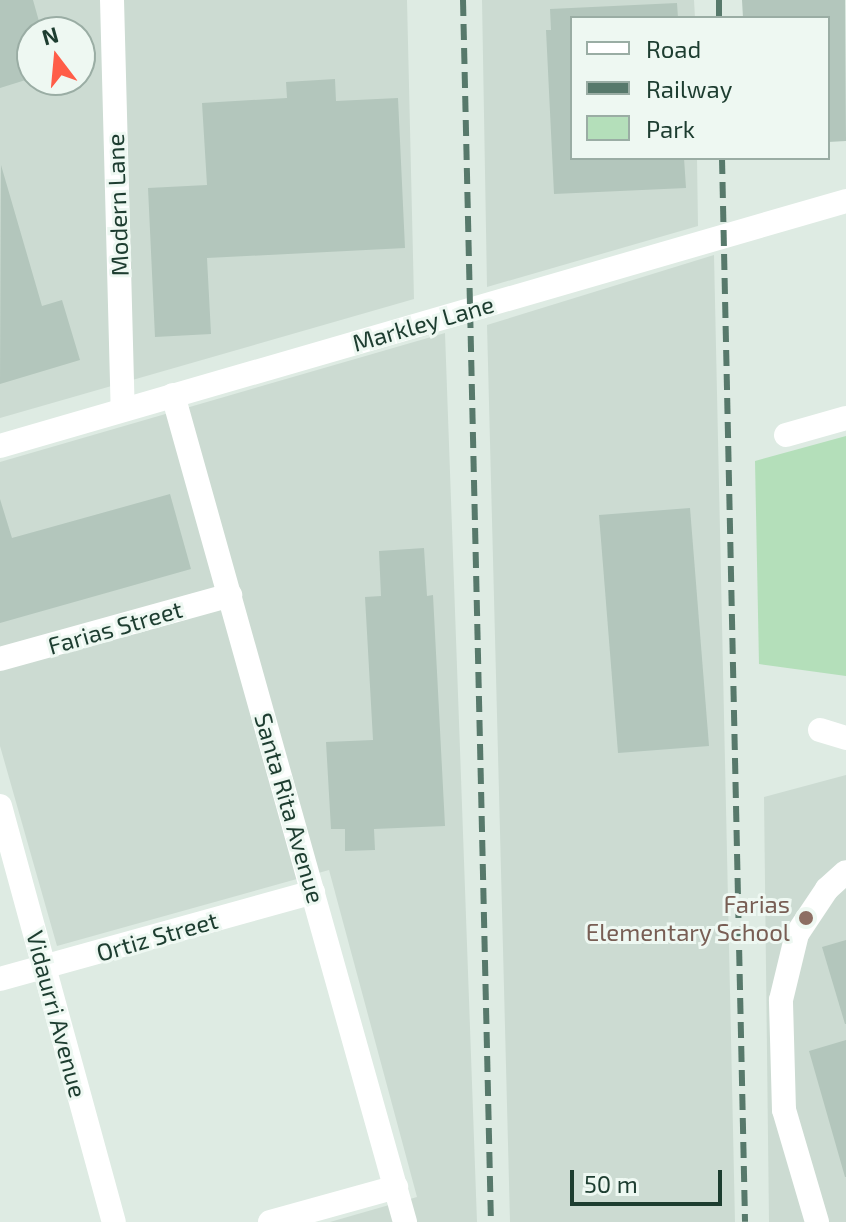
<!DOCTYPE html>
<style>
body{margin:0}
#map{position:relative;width:846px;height:1222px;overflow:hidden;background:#deebe3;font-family:"Exo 2",sans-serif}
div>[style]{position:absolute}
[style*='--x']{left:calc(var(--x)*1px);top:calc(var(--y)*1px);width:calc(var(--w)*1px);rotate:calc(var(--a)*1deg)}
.built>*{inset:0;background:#ccdbd2}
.green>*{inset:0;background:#b4dfba}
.building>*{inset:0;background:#b3c6bc}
.minor>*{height:24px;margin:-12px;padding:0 12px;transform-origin:12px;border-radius:12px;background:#fff}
.rail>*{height:6px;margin-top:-3px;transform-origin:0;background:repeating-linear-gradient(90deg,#57796b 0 16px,transparent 0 24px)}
.dots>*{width:22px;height:22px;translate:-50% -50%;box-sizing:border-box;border:4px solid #eef8f2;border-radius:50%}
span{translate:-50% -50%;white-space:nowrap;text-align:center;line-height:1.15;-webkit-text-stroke:6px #eef8f2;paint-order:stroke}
.street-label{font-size:24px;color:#1d3d30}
.education-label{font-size:24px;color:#785e54}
.right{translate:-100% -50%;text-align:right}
.legend{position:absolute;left:570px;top:16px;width:260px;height:144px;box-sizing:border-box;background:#eef8f2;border:2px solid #9aada4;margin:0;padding:10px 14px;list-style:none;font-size:24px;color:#1d3d30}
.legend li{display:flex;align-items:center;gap:16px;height:40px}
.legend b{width:40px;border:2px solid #9aada4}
.north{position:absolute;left:16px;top:16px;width:80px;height:80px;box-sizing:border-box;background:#eef8f2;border:2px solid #9aada4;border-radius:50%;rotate:344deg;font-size:22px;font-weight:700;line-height:32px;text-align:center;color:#1d3d30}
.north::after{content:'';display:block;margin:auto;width:28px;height:36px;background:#ff5d48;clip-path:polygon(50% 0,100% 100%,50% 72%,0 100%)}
.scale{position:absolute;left:570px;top:1170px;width:152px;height:36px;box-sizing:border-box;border:4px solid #1d3d30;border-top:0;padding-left:10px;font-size:24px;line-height:28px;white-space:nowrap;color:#1d3d30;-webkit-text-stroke:6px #eef8f2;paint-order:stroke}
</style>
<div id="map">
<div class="built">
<div style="clip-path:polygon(evenodd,0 0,407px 0,414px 299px,0 418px,0 0,32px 32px,80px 32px,80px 80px,32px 80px,32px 32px)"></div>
<div style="clip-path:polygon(482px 0,694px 0,695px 18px,572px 18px,572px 158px,697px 158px,698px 226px,487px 287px)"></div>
<div style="clip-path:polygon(714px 255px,735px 1222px,510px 1222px,487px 325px)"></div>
<div style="clip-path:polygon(445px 333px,477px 1222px,330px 1222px,417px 1197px,329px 870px,57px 946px,0 746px,0 462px)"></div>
<div style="clip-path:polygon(846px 775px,846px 1222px,769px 1222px,764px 797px)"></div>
</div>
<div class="green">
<div style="clip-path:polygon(846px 436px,846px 676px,759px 664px,755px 461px)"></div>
</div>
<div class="building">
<div style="clip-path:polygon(0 0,33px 0,42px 32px,32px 32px,32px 78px,0 88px)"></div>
<div style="clip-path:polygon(742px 0,845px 0,846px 141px,828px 142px,828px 18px,743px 18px)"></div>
<div style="clip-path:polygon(677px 3px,678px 18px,572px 18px,572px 158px,684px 158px,686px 188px,554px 194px,546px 30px,551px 30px,550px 9px)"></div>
<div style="clip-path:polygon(335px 79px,336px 101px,398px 98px,405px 248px,207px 258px,211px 334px,155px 337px,148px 188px,207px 185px,202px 103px,287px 98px,286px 82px)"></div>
<div style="clip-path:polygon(1px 165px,42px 306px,62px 300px,80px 360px,0 384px)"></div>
<div style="clip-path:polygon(170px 494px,191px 569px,0 623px,0 499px,12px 538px)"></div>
<div style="clip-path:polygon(690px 508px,709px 746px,618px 753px,599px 515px)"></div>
<div style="clip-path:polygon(424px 548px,427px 596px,433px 595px,445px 826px,374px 829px,375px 850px,345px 851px,345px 829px,331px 829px,326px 742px,373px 740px,365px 597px,381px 596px,379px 551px)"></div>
<div style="clip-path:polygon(846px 940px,846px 1024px,845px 1024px,822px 947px)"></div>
<div style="clip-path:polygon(846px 1040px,846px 1177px,845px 1177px,809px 1051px)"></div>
</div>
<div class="minor">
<div style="--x:112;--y:0;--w:410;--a:88.5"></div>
<div style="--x:173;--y:395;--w:859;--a:74.33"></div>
<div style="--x:786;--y:435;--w:62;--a:-15.8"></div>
<div style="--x:0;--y:446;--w:881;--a:-16.15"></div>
<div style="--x:0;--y:659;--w:239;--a:-15.5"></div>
<div style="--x:820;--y:730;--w:27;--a:17"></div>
<div style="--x:0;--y:806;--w:431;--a:74.7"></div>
<div style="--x:0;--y:979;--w:325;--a:-15.5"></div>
<div style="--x:270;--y:1222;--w:131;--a:-15.5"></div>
<div style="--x:817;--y:1222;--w:117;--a:-106.4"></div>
<div style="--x:784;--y:1110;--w:110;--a:-91.6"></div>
<div style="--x:781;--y:1000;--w:68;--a:-76.4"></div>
<div style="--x:797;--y:934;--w:54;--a:-56.3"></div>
<div style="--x:827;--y:889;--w:25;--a:-42"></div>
</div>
<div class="rail">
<div style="--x:463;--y:0;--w:1222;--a:88.69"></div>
<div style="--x:719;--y:0;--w:18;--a:90"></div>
<div style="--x:722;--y:158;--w:1064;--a:88.76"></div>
</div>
<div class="dots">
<div style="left:806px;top:918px;background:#8d6e63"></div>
</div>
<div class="street-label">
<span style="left:117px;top:205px;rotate:-92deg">Modern Lane</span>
<span style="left:423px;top:323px;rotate:-16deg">Markley Lane</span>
<span style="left:115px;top:627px;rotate:-16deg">Farias Street</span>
<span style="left:290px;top:808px;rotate:74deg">Santa Rita Avenue</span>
<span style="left:157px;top:936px;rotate:-16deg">Ortiz Street</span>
<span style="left:57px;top:1014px;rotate:75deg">Vidaurri Avenue</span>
</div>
<div class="education-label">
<span class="right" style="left:790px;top:918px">Farias<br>Elementary School</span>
</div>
<ul class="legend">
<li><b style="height:10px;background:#fff"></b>Road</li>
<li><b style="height:10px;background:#57796b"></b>Railway</li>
<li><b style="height:22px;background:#b4dfba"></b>Park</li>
</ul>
<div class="north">N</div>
<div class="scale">50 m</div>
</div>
